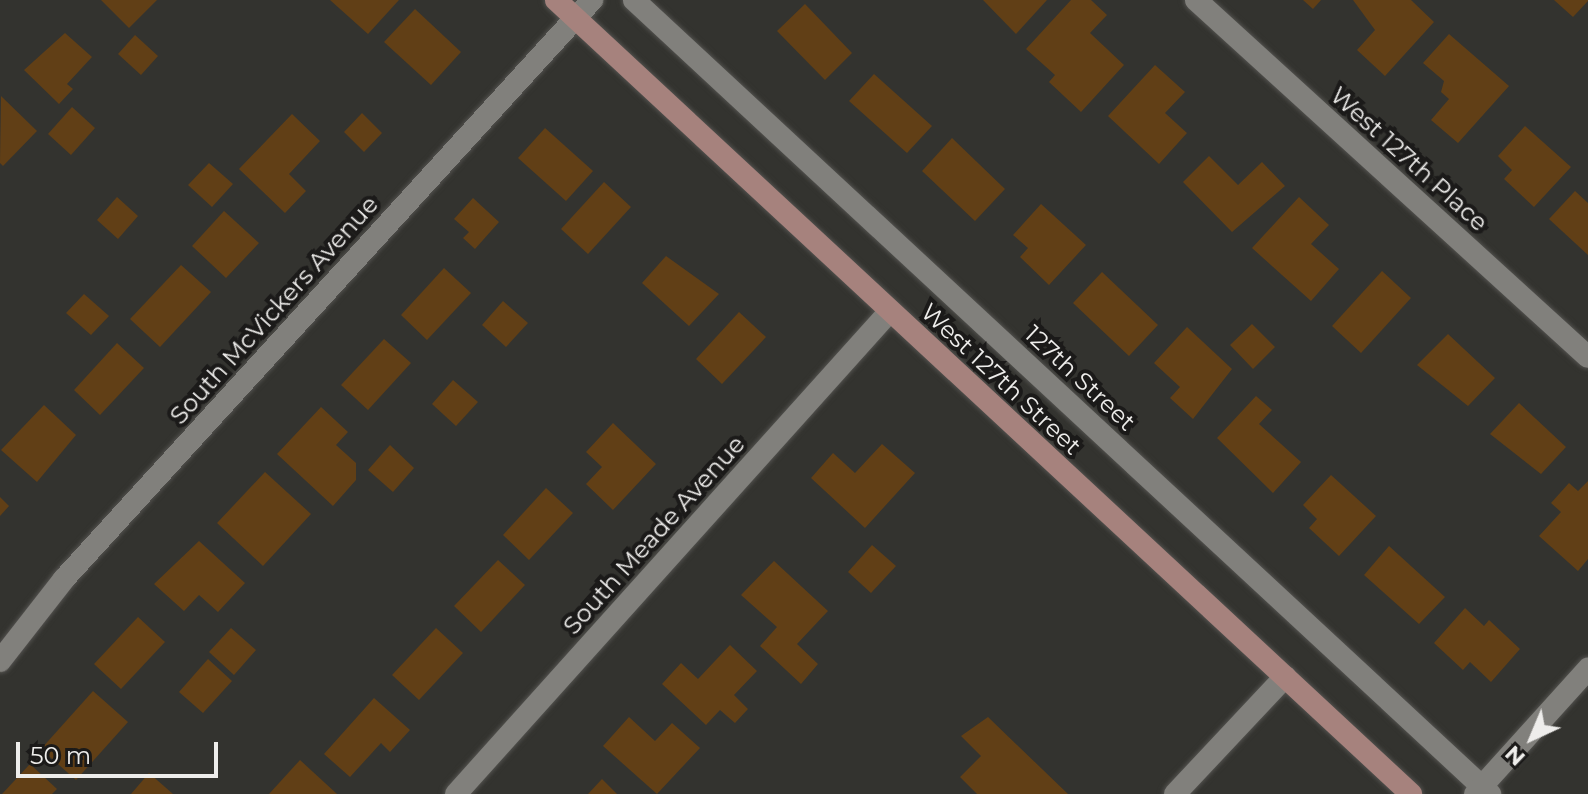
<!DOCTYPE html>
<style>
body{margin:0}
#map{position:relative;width:1588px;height:794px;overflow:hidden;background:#33332f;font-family:Montserrat,sans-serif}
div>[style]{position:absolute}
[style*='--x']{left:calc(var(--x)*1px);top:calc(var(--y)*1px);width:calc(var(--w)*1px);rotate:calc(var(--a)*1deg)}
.building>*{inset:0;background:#613f16}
.roads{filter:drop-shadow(0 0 2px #52514e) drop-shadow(0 0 2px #52514e)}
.minor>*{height:22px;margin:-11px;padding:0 11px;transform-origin:11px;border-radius:11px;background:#81807c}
.secondary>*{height:22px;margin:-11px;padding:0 11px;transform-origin:11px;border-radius:11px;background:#a6827d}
span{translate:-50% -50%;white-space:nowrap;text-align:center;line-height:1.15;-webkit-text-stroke:8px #1b1a19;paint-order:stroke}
.street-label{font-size:24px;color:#eeedeb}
.north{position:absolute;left:1492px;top:698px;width:80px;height:80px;-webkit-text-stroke:6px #1b1a19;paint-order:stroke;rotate:224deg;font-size:22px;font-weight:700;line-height:32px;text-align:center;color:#eeedeb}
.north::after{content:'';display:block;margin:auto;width:28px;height:36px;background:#eeedeb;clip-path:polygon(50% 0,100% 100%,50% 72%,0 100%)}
.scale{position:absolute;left:16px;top:742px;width:202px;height:36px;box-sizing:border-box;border:4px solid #eeedeb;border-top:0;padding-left:10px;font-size:24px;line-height:28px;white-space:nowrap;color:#eeedeb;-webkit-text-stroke:6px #1b1a19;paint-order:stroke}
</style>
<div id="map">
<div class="building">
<div style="clip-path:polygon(101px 0,157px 0,129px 28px)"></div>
<div style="clip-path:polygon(330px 0,399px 0,368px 34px)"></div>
<div style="clip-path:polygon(983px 0,1047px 0,1016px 34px)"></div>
<div style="clip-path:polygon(1071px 0,1091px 0,1107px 15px,1090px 33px,1124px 65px,1081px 112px,1049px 82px,1055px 75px,1026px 49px)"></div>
<div style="clip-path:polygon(1303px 0,1321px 0,1313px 9px)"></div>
<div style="clip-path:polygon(1353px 0,1411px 0,1434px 22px,1385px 76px,1357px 50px,1375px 30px)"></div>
<div style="clip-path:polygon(1554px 0,1588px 0,1588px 1px,1573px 17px)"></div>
<div style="clip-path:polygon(805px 4px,852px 53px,825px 80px,777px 31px)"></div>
<div style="clip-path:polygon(415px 9px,461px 52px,431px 85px,384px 42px)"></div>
<div style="clip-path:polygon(65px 33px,92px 57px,67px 84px,73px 89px,59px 104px,24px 70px)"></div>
<div style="clip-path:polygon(1449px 34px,1509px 86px,1458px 143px,1431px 120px,1449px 99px,1441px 92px,1444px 81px,1423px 63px)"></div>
<div style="clip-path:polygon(135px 35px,158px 56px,141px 75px,118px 54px)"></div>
<div style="clip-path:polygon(1155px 65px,1185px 92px,1165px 113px,1187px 133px,1159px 164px,1108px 116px)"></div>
<div style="clip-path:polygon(874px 74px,932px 126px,907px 153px,849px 101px)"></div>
<div style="clip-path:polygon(1px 96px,37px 131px,3px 166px,0 163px)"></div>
<div style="clip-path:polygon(72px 107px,95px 128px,71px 155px,48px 134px)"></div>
<div style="clip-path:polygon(362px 113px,382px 133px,364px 152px,344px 132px)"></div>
<div style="clip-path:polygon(292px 114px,320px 141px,289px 174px,306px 191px,285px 213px,239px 169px)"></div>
<div style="clip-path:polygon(1525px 126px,1571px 167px,1534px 207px,1504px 179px,1512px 170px,1498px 156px)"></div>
<div style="clip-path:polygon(545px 128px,593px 171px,566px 201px,518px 158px)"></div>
<div style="clip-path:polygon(952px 138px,1005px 189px,975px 221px,922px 171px)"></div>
<div style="clip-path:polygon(1209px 156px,1238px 185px,1262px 162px,1285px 186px,1232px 232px,1183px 182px)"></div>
<div style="clip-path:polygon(209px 163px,233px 184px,212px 207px,188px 185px)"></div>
<div style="clip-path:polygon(604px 182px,631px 207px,588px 254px,561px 229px)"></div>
<div style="clip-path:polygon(1575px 191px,1588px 203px,1588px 255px,1549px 219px)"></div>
<div style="clip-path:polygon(117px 197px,138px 216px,118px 239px,97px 220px)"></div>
<div style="clip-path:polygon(1299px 197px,1329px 225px,1311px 244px,1339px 269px,1311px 301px,1252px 248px)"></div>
<div style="clip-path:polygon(473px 198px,499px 222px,475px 249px,463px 238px,469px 232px,454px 219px)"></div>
<div style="clip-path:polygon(1041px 204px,1086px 245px,1049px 285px,1020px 257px,1028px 248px,1013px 235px)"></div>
<div style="clip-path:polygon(224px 211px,259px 243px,226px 278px,192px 246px)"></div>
<div style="clip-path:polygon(666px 256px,719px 294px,689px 326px,642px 283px)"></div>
<div style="clip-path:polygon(181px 265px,211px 292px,160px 347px,130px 319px)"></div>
<div style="clip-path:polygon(444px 268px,471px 293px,427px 340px,401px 315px)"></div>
<div style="clip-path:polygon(1382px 271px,1411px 298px,1361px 353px,1332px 326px)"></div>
<div style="clip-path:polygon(1102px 272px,1158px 325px,1129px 356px,1073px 303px)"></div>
<div style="clip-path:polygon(84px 294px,109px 316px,91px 335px,66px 313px)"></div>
<div style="clip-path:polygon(503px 301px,528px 323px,506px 347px,482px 325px)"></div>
<div style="clip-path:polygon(739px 312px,766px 337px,722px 384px,696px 359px)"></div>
<div style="clip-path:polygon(1252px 324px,1275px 347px,1253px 369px,1230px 345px)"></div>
<div style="clip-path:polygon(1187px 327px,1232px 369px,1193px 419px,1170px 398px,1180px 387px,1154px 363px)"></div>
<div style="clip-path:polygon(1448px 334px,1495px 378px,1468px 406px,1417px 365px)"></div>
<div style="clip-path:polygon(384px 339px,411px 363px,368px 410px,341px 385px)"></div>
<div style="clip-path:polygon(117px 343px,144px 368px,100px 415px,74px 390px)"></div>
<div style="clip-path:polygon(453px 380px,478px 402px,456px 426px,432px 404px)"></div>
<div style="clip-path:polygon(1256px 396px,1272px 410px,1259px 424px,1301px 462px,1273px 493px,1217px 438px)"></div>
<div style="clip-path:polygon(1519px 403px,1566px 447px,1541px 474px,1490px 434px)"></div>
<div style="clip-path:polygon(44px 405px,76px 435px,37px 482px,1px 450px)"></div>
<div style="clip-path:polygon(321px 407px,348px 432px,336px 445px,356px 463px,356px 480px,333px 506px,277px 454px)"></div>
<div style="clip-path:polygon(613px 423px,656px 464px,613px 510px,586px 484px,602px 467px,586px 452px)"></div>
<div style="clip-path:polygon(882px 444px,915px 473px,865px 528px,811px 478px,833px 453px,855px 473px)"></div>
<div style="clip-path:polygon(390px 445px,414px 468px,393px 492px,368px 470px)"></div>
<div style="clip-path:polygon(265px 472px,311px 514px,263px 566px,217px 523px)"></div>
<div style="clip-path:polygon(1331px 475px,1376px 516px,1339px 556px,1309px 528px,1317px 519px,1303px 505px)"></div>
<div style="clip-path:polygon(1588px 481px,1588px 559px,1578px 571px,1539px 536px,1561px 512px,1551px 503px,1569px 483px,1578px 491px)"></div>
<div style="clip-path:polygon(546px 488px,573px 513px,529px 560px,503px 535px)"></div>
<div style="clip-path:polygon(0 497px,9px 506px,0 516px)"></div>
<div style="clip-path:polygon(199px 541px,245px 583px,218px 612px,199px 595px,184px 611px,154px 584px)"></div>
<div style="clip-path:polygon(872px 545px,896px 566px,871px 593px,848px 572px)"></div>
<div style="clip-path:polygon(1389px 546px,1445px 597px,1419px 624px,1364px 575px)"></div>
<div style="clip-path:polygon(498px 560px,525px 585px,481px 632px,454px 606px)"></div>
<div style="clip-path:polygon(774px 561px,828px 611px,797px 644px,818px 664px,801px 684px,760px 646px,777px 627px,741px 595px)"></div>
<div style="clip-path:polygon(1465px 608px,1484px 626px,1489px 620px,1520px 649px,1491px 682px,1470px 662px,1463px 670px,1434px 643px)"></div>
<div style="clip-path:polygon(138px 617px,165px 642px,121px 689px,94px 664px)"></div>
<div style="clip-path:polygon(231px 628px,256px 650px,234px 675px,209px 652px)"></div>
<div style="clip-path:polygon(436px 628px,463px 653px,419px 700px,392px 675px)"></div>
<div style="clip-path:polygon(730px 645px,757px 671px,734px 695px,748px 709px,735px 723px,720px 710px,706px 725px,662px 684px,681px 663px,698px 679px)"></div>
<div style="clip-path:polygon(208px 659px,232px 681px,203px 713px,179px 692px)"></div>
<div style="clip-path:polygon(93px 691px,128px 722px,76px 780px,41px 749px)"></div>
<div style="clip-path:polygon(374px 698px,410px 730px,390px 752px,381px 743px,350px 777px,324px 754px)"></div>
<div style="clip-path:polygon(629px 717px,655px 741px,672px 723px,700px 748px,657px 794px,603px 746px)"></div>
<div style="clip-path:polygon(988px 717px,1068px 794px,977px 794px,960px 777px,981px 756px,961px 736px)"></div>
<div style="clip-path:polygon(300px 760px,337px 794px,269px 794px)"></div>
<div style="clip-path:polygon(30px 764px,57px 789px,52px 794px,2px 794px)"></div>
<div style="clip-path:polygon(149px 773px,173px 794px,131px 794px)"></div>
<div style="clip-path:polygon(602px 779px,617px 794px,588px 794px)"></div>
</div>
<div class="roads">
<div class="minor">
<div style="--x:634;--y:0;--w:1168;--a:42.85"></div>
<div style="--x:1196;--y:0;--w:530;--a:42.32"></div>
<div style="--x:0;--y:661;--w:104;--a:-52"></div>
<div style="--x:64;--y:579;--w:784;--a:-47.64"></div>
<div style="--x:456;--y:794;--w:649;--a:-48.06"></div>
<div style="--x:1175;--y:794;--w:161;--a:-46.8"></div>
<div style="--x:1475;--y:794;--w:169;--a:-47.9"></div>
</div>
<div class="secondary">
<div style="--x:556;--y:0;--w:1167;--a:42.88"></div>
</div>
</div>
<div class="street-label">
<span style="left:1409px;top:159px;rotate:42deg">West 127th Place</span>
<span style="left:274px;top:310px;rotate:-48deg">South McVickers Avenue</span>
<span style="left:1080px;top:378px;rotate:43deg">127th Street</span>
<span style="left:1001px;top:379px;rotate:43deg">West 127th Street</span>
<span style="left:654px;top:535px;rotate:-48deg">South Meade Avenue</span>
</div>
<div class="north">N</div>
<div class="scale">50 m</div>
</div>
